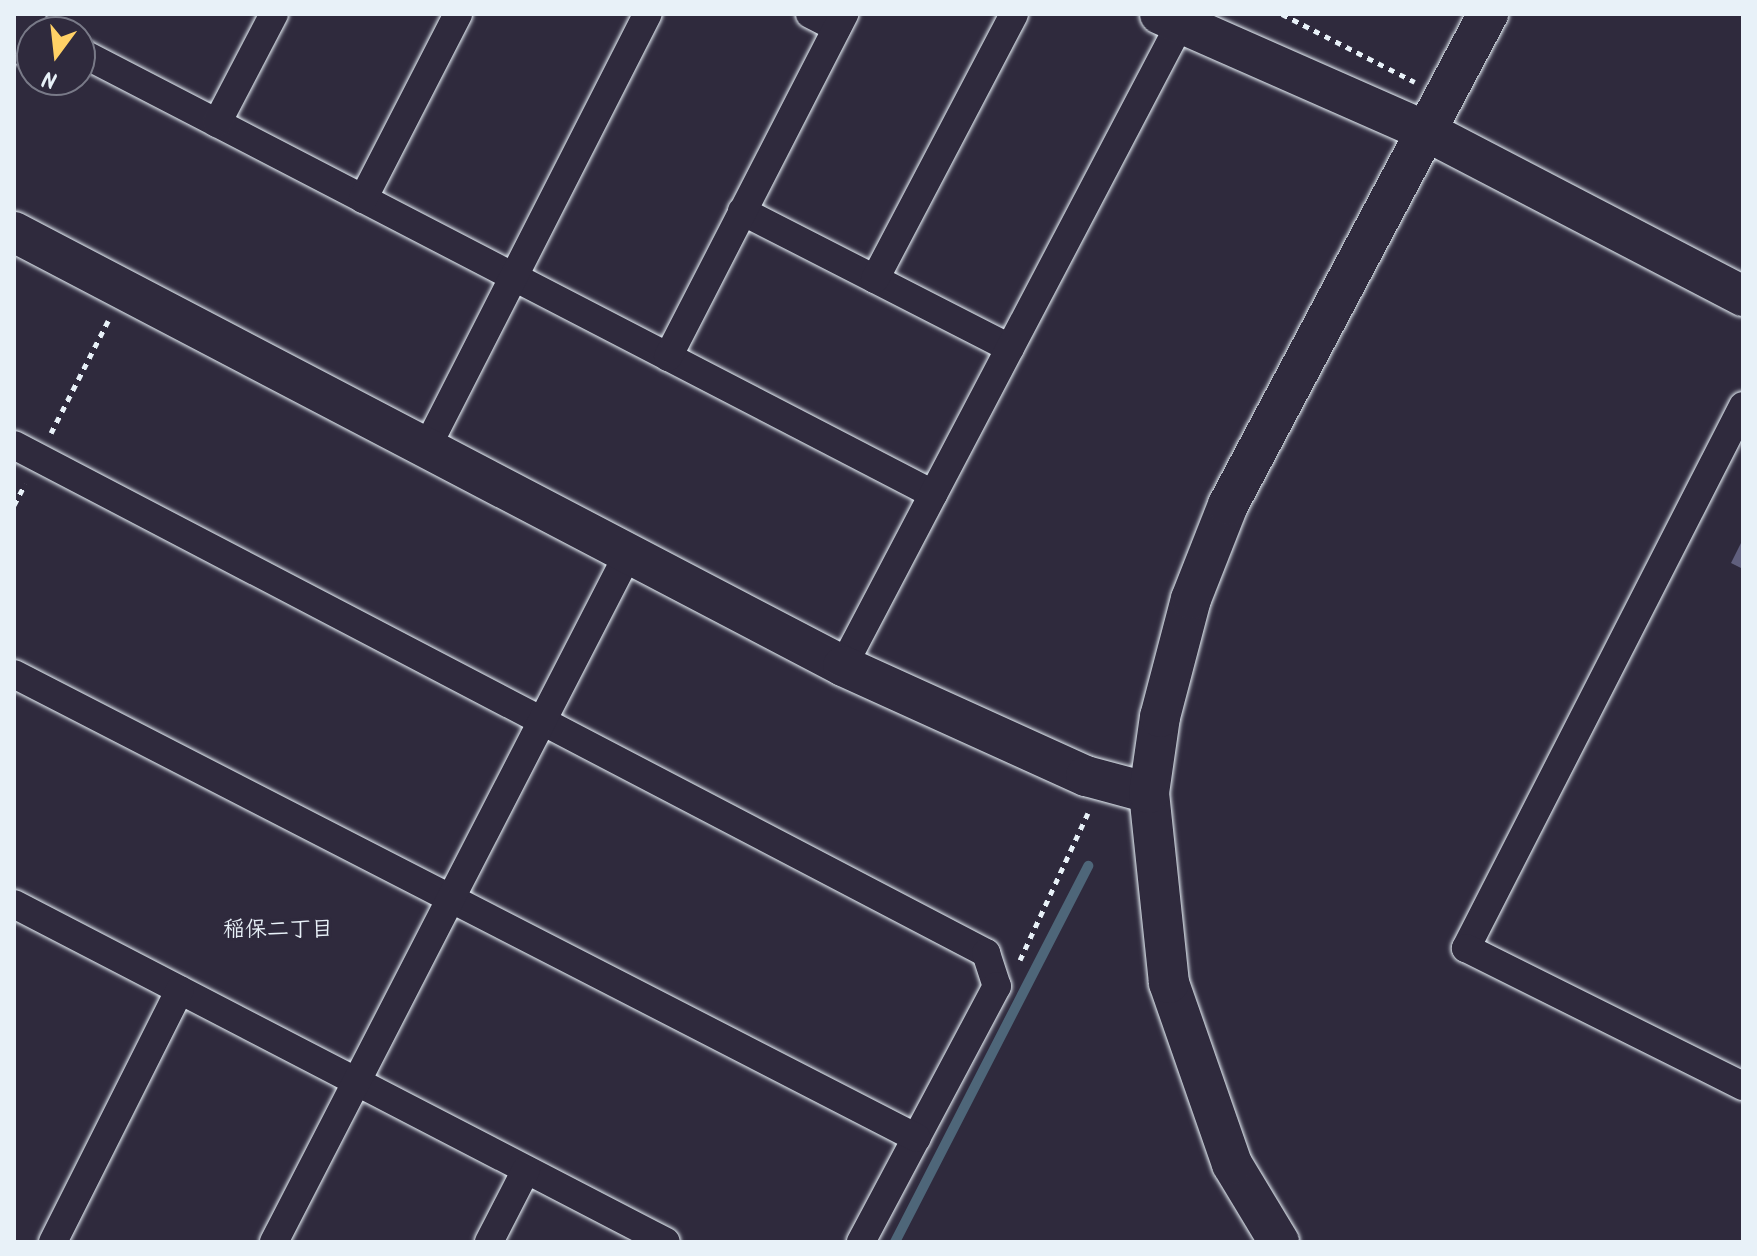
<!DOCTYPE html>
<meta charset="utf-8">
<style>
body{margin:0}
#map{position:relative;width:1757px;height:1256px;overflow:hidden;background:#2f2a3d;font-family:Kalam,"Klee One",sans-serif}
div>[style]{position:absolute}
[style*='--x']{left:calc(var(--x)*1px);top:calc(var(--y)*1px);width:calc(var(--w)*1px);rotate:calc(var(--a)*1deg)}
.stream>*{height:10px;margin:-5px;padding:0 5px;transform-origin:5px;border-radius:5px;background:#4e6679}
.building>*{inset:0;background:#605f7d}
.path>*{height:5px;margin-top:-2.5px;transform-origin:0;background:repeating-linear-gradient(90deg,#e8f1f8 0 6px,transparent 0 12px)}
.roads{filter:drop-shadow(0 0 2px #e8f1f8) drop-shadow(0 0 2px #e8f1f8)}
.street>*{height:28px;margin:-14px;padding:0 14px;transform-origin:14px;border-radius:14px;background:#2f2a3d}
.secondary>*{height:40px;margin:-20px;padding:0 20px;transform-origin:20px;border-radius:20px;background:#2f2a3d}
span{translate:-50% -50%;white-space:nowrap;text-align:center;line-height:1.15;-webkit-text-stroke:6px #2f2a3d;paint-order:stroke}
.neighbourhood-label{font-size:22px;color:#e8f1f8;font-weight:700}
.frame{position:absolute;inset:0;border:16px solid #e8f1f8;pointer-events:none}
.north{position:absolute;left:16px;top:16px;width:80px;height:80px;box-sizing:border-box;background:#2f2a3d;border:2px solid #797a88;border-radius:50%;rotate:195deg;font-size:22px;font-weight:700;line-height:32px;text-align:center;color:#e8f1f8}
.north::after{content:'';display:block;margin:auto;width:28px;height:36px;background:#ffd166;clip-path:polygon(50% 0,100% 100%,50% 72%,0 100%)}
</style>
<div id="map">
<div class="stream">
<div style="--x:895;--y:1242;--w:423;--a:-62.8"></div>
</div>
<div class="building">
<div style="clip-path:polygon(1743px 539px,1743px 569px,1731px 563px)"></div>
</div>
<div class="path">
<div style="--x:1282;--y:14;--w:149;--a:27.1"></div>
<div style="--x:51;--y:433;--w:126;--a:-63"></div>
<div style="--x:14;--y:505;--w:24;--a:-62"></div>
<div style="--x:1020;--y:960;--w:162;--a:-65.2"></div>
</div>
<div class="roads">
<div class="street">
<div style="--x:810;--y:14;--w:30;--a:27"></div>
<div style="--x:14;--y:50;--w:40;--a:-63.4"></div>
<div style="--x:80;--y:52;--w:961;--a:27.39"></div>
<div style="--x:217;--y:123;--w:123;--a:-62.4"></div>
<div style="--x:363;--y:199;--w:208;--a:-62.8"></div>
<div style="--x:742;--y:211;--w:301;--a:27.1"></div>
<div style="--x:875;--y:279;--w:299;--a:-62.3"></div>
<div style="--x:668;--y:357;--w:386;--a:-62.8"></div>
<div style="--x:1743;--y:406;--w:609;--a:117.07"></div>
<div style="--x:1466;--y:948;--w:309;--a:26.5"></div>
<div style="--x:14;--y:445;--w:1097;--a:27.59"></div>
<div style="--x:986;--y:953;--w:35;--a:72"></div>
<div style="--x:997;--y:986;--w:290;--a:118"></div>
<div style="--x:427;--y:447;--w:486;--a:-63"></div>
<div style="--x:843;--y:666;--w:725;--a:-62.3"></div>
<div style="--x:14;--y:674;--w:1015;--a:27.2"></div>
<div style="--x:14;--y:904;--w:734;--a:27.4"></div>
<div style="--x:53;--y:1242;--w:282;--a:-63.3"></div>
<div style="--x:274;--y:1242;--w:774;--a:-62.77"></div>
<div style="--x:489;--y:1242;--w:81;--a:-62.8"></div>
</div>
<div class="secondary">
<div style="--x:1160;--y:14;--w:293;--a:23.8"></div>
<div style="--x:1428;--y:132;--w:355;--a:27.5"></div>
<div style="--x:14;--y:232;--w:936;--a:27.63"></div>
<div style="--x:843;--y:666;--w:267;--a:24.4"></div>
<div style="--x:1086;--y:776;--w:65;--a:15.1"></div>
<div style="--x:1279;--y:1242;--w:91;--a:-121.1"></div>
<div style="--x:1232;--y:1164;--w:192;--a:-109.2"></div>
<div style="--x:1169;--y:983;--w:191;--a:-96"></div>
<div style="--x:1149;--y:793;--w:77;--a:-81.8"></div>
<div style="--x:1160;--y:717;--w:122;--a:-75.3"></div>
<div style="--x:1191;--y:599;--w:101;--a:-68.5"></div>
<div style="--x:1228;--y:505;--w:556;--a:-62.1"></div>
</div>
</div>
<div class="neighbourhood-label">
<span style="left:278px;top:931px">稲保二丁目</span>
</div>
<div class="frame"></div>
<div class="north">N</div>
</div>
